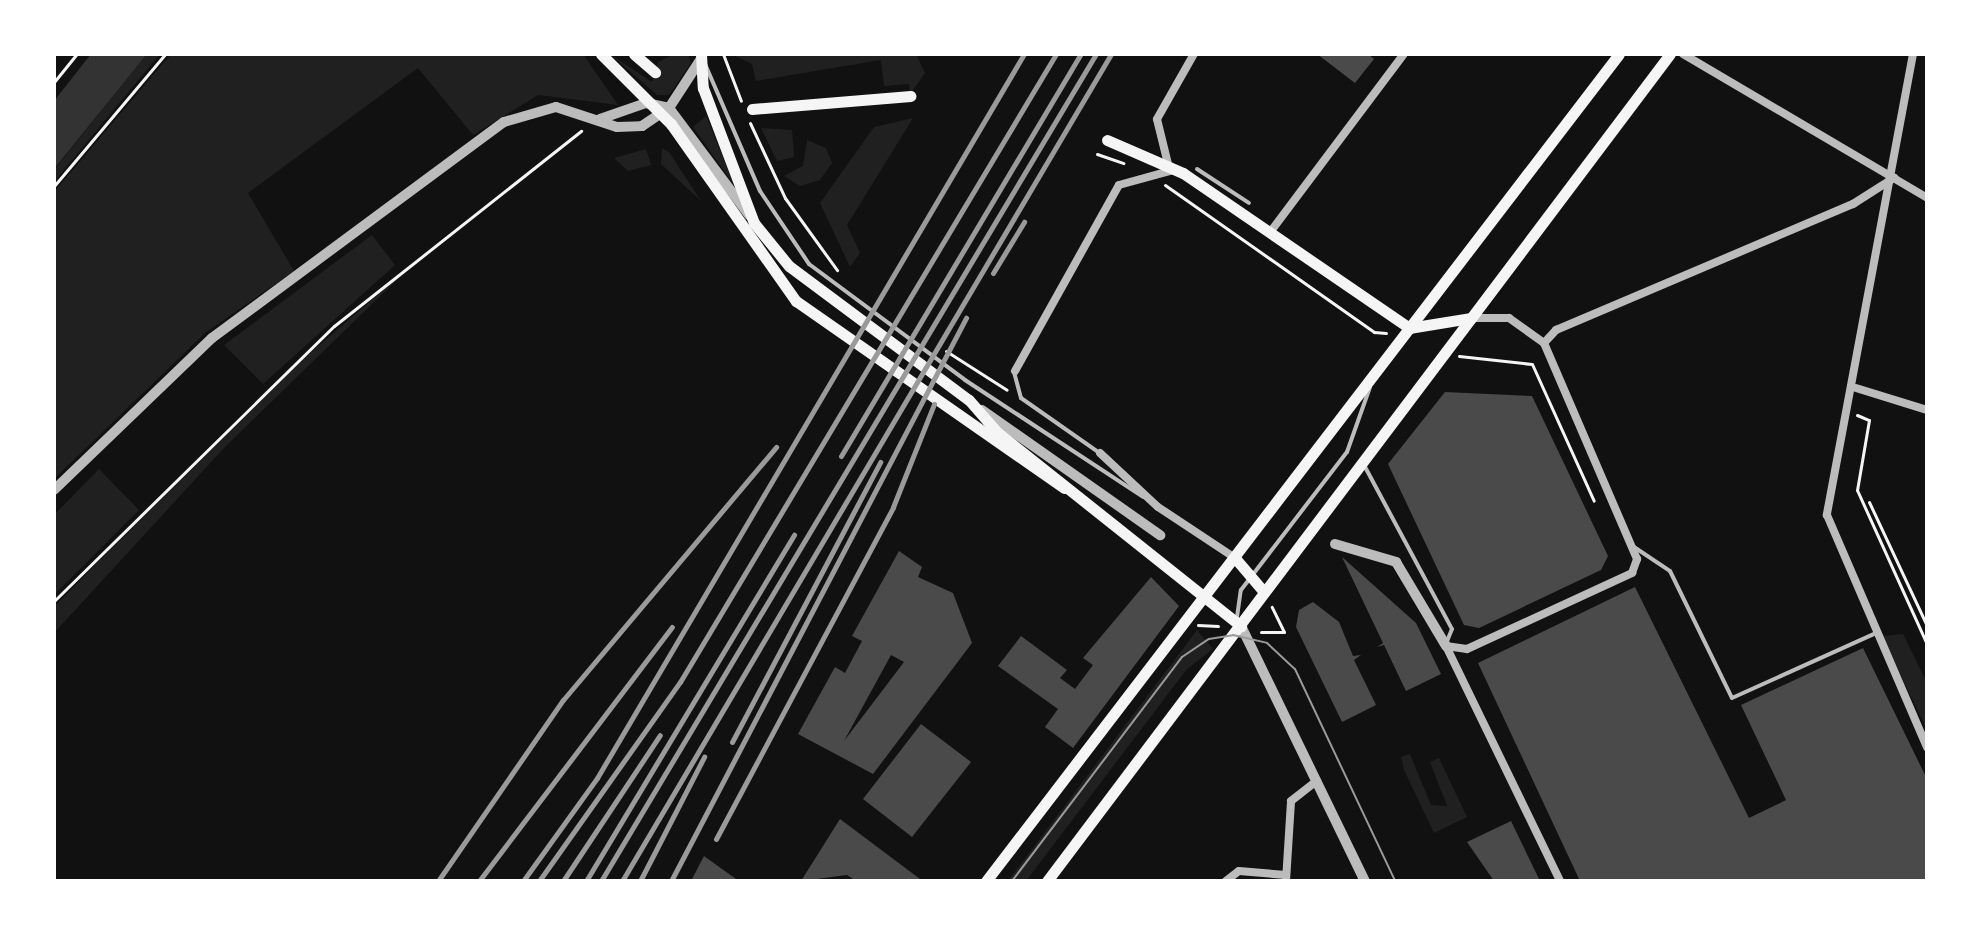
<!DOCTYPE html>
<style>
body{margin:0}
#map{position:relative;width:1981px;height:935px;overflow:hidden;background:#111;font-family:"Nunito Sans",sans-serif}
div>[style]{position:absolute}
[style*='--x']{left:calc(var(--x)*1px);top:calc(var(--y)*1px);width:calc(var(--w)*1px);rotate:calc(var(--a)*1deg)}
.green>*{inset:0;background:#202020}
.water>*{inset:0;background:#333}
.building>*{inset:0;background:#4a4a4a}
.path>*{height:3px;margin:-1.5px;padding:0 1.5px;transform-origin:1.5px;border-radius:1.5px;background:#f5f5f5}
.service>*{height:4px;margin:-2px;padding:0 2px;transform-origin:2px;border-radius:2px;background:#bcbcbc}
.minor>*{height:8px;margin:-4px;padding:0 4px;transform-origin:4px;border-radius:4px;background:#bcbcbc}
.tertiary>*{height:10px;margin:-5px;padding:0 5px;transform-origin:5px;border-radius:5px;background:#bcbcbc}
.secondary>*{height:11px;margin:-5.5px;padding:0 5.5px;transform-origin:5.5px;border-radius:5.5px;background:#f5f5f5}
.tram>*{height:2px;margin:-1px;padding:0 1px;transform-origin:1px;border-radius:1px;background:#9a9a9a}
.rail>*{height:5px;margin:-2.5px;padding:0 2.5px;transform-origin:2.5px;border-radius:2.5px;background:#9a9a9a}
span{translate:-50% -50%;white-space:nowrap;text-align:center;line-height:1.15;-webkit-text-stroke:6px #fff;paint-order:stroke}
.frame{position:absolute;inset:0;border:56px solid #fff;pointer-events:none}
</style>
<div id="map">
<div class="green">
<div style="clip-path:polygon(147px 54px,160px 54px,54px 182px,54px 170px)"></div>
<div style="clip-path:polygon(171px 54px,583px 54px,618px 105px,538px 95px,473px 135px,418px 68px,248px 193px,294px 271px,205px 333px,54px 479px,54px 192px)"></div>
<div style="clip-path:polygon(610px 54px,652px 82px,658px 62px,675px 54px,688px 54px,691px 63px,669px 95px,657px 95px)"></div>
<div style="clip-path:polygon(731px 54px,916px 54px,925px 73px,910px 94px,909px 84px,884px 86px,881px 60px,756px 81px,752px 64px)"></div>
<div style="clip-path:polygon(706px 116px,732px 180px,732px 182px,693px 127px)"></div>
<div style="clip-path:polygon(913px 118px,847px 225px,860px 253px,850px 267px,820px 203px,874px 127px)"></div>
<div style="clip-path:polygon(761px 128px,792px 130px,794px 157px,777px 161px)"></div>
<div style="clip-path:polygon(807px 140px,826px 148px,832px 163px,820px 180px,800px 186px,784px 176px,803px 166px)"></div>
<div style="clip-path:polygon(662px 148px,669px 152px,701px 201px,661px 164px)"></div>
<div style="clip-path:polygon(646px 149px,651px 165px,628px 171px,614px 158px)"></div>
<div style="clip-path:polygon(372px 235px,395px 265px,263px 384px,224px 345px)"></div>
<div style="clip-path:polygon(409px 268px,224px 448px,54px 633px,54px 607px,98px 562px,308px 355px)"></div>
<div style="clip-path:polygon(99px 469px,139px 510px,54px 595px,54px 515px)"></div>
<div style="clip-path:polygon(1197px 630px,1213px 649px,1187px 669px,1026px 881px,1008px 881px)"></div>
<div style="clip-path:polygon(1903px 634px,1927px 683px,1927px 730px,1882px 636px)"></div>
<div style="clip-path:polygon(1410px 754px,1431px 805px,1447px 806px,1430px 762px,1439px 758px,1467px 817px,1434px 833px,1404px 770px,1401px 757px)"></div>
</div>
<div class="water">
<div style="clip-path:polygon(91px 54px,147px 54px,54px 169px,54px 101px)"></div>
</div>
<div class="building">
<div style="clip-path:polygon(1317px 54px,1368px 54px,1374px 59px,1355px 83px)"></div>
<div style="clip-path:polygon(1445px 392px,1532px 396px,1608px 556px,1601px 570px,1479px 628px,1464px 625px,1388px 464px)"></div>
<div style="clip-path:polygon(evenodd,899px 551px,922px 567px,918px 577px,953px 593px,972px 643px,873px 774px,798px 734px,835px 667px,845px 673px,862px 641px,852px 636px,899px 551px,891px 655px,904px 662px,844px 741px,891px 655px)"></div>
<div style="clip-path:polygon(1342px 557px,1416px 623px,1441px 674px,1406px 691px,1384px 645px,1377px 647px,1383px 643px)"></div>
<div style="clip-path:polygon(1151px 577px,1179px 606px,1073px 748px,1045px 727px,1058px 709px,998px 666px,1021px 636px,1067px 670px,1060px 678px,1075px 689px,1093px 665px,1083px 658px)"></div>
<div style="clip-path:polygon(1635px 587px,1749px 818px,1786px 800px,1741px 705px,1863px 648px,1927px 779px,1927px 881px,1580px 881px,1478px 663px)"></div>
<div style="clip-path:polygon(1313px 602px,1339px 622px,1353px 656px,1361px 655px,1354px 660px,1376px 705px,1342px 722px,1296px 627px,1299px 610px)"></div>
<div style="clip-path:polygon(921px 724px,971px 762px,912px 837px,863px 799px)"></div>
<div style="clip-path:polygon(840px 819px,920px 879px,927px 881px,856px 881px,847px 875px,801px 881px)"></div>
<div style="clip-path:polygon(1511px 821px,1539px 879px,1534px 881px,1494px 881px,1467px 842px)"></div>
<div style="clip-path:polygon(704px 856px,736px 879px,735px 881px,691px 881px)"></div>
</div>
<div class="path">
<div style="--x:723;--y:54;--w:50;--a:69"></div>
<div style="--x:54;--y:82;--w:36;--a:-51"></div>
<div style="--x:750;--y:123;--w:83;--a:65"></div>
<div style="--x:785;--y:198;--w:89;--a:54.2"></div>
<div style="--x:1097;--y:154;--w:28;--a:19"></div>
<div style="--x:1165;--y:185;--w:256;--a:35.1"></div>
<div style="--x:1374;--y:332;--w:12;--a:5"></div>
<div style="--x:54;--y:186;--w:172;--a:-49.9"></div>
<div style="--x:946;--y:351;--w:72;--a:32.6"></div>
<div style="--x:1459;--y:356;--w:73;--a:6.3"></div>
<div style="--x:1532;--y:364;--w:150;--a:65.7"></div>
<div style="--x:1857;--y:415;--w:13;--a:23"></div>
<div style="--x:1869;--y:420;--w:71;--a:99.7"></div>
<div style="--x:1857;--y:490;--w:169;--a:65.6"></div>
<div style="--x:1869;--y:502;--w:137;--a:64.9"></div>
<div style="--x:54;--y:601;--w:392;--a:-44.5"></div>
<div style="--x:334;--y:326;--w:315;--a:-38.3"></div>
<div style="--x:1198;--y:625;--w:20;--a:3"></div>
<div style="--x:1261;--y:632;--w:23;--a:0"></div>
<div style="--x:1284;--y:632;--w:28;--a:-116"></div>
</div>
<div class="service">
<div style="--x:705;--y:64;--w:138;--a:66.6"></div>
<div style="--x:760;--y:191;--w:88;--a:56.1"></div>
<div style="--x:809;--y:264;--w:194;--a:36.6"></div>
<div style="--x:965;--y:380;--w:213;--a:33.3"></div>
<div style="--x:1197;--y:169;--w:62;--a:33.2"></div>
<div style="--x:1014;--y:372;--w:27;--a:75"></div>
<div style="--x:1021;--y:398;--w:94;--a:35"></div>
<div style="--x:1364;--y:465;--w:186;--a:61.8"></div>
<div style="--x:1452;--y:629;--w:16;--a:112"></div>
<div style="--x:1634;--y:547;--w:43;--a:33.7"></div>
<div style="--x:1670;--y:571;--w:141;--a:64"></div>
<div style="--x:1732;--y:698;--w:156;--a:-24.3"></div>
<div style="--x:1237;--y:617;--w:27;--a:-82"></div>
<div style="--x:1241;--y:590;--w:174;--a:-52.5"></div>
<div style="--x:1347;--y:452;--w:69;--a:-70.5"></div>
</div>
<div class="minor">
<div style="--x:1683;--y:54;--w:283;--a:30.5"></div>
<div style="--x:1913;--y:54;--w:469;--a:100.6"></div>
<div style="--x:1827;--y:515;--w:253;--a:66.7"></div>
<div style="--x:1169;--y:168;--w:50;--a:-103.8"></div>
<div style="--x:1157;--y:119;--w:75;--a:-60.4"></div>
<div style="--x:1271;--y:231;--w:221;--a:-53.1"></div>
<div style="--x:1544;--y:343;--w:18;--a:-47"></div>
<div style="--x:1556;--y:330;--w:323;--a:-23"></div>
<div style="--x:1853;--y:204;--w:49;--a:-32.4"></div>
<div style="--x:1015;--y:371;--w:213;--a:-60.8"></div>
<div style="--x:1119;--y:185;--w:56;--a:-15.5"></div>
<div style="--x:1856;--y:388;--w:74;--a:17.2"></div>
<div style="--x:1100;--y:453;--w:79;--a:43"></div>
<div style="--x:1158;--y:507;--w:92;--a:33.5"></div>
<div style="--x:1446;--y:646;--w:21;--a:8"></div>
<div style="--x:1467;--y:649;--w:182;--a:-24.7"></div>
<div style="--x:1632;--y:573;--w:15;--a:-70"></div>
<div style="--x:1637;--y:559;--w:235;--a:-113.3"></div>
<div style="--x:1544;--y:343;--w:43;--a:-144.5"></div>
<div style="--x:1509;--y:318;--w:38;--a:180"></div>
<div style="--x:1446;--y:646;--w:261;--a:64.1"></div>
<div style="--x:1226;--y:881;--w:16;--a:-38"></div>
<div style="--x:1239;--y:871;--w:47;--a:4.9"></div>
<div style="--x:1286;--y:881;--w:80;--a:-86.4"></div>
<div style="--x:1291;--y:801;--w:33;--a:-38"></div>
</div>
<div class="tertiary">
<div style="--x:600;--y:119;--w:49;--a:-19.2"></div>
<div style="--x:646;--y:103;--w:24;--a:12"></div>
<div style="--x:669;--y:108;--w:134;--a:53.2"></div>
<div style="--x:982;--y:410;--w:218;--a:35.1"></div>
<div style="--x:54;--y:490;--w:219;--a:-43.9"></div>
<div style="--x:212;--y:338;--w:363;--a:-36.5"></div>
<div style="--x:504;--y:122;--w:54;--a:-16.1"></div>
<div style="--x:556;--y:107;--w:64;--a:18.2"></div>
<div style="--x:617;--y:127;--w:25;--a:-2"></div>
<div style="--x:642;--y:126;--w:32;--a:-34"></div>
<div style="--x:669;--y:108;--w:59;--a:-56.9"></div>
<div style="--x:1335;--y:544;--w:64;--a:16.4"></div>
<div style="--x:1396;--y:562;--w:98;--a:59.2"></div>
<div style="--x:1241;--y:626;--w:284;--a:64.1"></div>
</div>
<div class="secondary">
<div style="--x:601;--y:54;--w:99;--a:45"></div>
<div style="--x:671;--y:124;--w:217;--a:54.8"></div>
<div style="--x:796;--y:301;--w:327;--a:34.9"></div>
<div style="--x:634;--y:54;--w:28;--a:41"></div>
<div style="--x:701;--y:54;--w:34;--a:87"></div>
<div style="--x:703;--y:88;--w:144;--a:69.3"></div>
<div style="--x:754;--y:223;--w:55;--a:50.9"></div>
<div style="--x:789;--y:266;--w:224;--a:36.7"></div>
<div style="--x:969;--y:400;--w:43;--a:48.8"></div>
<div style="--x:997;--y:432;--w:312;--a:38.5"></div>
<div style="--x:752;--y:109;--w:159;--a:-4.7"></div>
<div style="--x:1107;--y:140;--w:83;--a:23.5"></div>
<div style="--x:1183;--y:173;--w:274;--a:34.4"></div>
<div style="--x:1409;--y:328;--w:63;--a:-9.2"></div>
<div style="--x:1235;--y:558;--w:45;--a:49.5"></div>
<div style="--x:986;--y:881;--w:1041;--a:-52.57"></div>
<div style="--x:1047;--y:881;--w:1035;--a:-53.01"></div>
</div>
<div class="tram">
<div style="--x:1012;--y:881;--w:281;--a:-52.8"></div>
<div style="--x:1182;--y:657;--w:32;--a:-34"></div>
<div style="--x:1209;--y:639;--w:24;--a:-9"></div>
<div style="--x:1233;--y:635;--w:35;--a:13"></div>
<div style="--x:1267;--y:643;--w:38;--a:43"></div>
<div style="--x:1295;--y:669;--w:234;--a:64.7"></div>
</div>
<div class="rail">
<div style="--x:993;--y:273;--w:60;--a:-58.7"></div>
<div style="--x:841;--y:456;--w:468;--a:-59.2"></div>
<div style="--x:732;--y:742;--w:317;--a:-62.1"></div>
<div style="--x:716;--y:839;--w:376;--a:-61.9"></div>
<div style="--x:893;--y:507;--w:111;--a:-68.3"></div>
<div style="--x:438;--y:881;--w:220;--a:-55.4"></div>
<div style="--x:563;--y:700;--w:331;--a:-49.9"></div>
<div style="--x:479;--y:881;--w:319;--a:-52.8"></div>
<div style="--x:523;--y:881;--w:127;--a:-54.3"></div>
<div style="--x:597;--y:778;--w:841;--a:-59.47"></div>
<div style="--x:539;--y:881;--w:244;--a:-54.7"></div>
<div style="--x:680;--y:682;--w:732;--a:-59.09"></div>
<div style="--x:563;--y:881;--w:175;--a:-56.4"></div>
<div style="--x:586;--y:881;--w:404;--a:-59"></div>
<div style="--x:601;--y:881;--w:964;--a:-59.1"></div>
<div style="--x:622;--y:881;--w:961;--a:-59.4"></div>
<div style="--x:640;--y:881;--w:140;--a:-62.7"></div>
<div style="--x:671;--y:881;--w:636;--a:-62.35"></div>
</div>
<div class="frame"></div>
</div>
